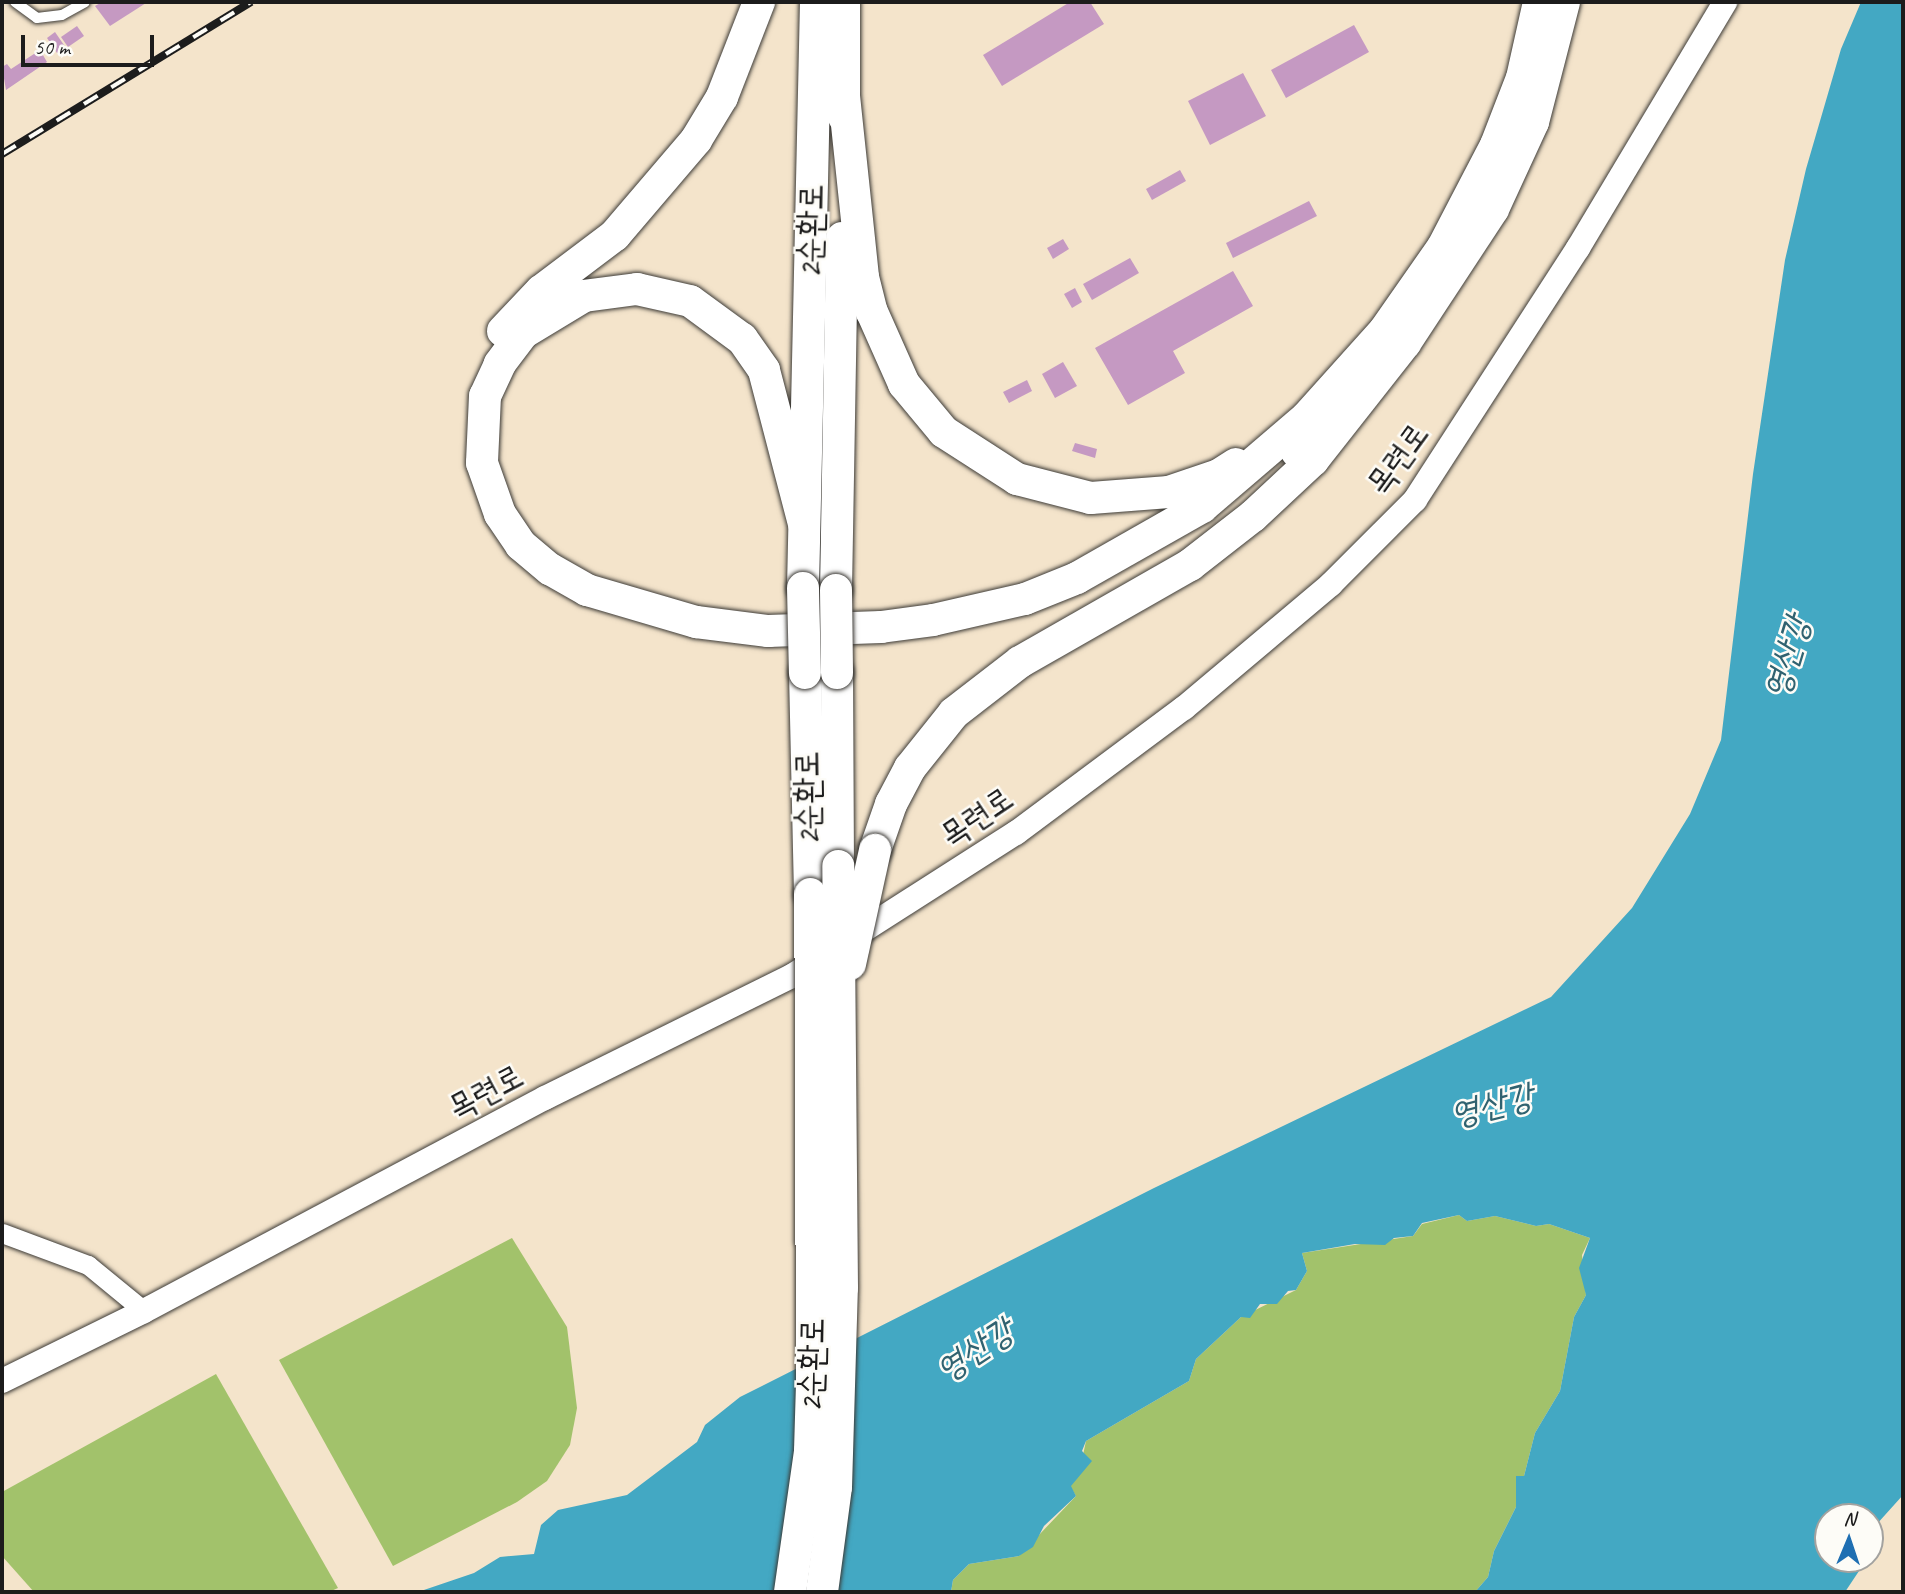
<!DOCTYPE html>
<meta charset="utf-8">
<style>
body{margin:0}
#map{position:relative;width:1905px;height:1594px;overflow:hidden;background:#f4e4cb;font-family:Caveat,"Poor Story",sans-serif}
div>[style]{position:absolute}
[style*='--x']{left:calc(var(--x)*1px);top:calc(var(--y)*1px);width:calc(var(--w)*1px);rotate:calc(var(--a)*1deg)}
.green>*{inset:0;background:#a2c26b}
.water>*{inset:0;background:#43a8c3}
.building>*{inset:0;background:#c599c2}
.roads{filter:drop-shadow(0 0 2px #3c3a36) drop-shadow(0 0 2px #3c3a36)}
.service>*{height:10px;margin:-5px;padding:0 5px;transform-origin:5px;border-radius:5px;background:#fff}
.minor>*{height:19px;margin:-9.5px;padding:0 9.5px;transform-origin:9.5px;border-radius:9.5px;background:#fff}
.tertiary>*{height:24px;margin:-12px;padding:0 12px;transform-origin:12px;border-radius:12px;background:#fff}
.trunk>*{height:32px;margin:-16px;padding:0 16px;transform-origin:16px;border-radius:16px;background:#fff}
.rail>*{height:8px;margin-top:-4px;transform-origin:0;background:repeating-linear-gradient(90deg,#fdfcf7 0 16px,#1c1c1c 0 32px);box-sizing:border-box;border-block:2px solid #1c1c1c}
.bridges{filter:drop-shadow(0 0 2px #3c3a36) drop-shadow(0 0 2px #3c3a36)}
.trunk-bridge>*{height:32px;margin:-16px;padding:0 16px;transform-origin:16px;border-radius:16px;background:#fff}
span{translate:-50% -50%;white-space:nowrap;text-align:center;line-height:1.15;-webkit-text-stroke:5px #fdfcf7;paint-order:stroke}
.street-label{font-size:33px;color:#1c1c1c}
.water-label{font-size:35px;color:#306270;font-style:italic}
.frame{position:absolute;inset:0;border:4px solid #1c1c1c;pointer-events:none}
.north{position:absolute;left:1814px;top:1503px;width:70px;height:70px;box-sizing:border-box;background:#fdfcf7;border:2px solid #a3a29f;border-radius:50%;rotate:2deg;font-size:19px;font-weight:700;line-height:28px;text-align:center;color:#1c1c1c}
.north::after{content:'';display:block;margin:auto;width:24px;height:32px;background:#1f6fb2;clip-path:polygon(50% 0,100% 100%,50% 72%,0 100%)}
.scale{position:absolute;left:21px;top:35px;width:133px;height:32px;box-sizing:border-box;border:4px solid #1c1c1c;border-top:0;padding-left:9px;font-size:21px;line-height:24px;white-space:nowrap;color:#1c1c1c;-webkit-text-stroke:5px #fdfcf7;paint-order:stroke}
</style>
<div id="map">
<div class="green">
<div style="clip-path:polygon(1459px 1215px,1467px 1221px,1495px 1216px,1536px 1226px,1549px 1224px,1590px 1238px,1582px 1255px,1586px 1295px,1574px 1317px,1560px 1391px,1535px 1433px,1524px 1476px,1517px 1476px,1516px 1507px,1494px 1551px,1488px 1577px,1475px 1592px,951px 1592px,953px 1580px,969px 1564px,1019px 1556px,1076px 1496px,1070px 1486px,1080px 1469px,1086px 1441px,1189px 1381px,1196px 1359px,1241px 1317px,1296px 1290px,1307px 1271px,1302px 1253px,1413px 1236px,1422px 1224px)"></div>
<div style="clip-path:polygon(512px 1238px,567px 1327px,577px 1408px,570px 1445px,547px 1481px,517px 1502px,393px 1566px,279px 1360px)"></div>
<div style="clip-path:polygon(216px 1374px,338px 1588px,329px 1592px,34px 1592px,2px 1556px,2px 1492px)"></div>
</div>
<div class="water">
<div style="clip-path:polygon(1861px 2px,1903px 2px,1903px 1495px,1876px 1525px,1870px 1548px,1870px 1517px,1828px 1517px,1828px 1559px,1867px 1559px,1845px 1592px,1475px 1592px,1488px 1577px,1494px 1551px,1516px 1507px,1516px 1476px,1524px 1476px,1535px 1433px,1560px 1391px,1574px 1317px,1586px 1295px,1579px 1268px,1590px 1238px,1549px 1224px,1536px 1226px,1495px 1216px,1467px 1221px,1459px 1215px,1422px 1223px,1413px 1236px,1394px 1238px,1385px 1245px,1355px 1244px,1302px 1253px,1307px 1271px,1296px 1290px,1288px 1291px,1277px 1304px,1260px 1304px,1250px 1318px,1241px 1317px,1196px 1359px,1189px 1381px,1086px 1441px,1082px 1451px,1092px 1461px,1071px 1486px,1076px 1496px,1044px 1526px,1033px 1547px,1019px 1556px,969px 1564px,953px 1580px,951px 1592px,418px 1592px,474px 1573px,500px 1557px,534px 1554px,541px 1525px,558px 1510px,627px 1495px,697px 1442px,705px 1425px,740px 1397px,1154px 1188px,1551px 997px,1632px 908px,1690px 814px,1721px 740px,1753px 474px,1785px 260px,1806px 169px,1841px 49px)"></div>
</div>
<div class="building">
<div style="clip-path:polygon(102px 2px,145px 2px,146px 3px,110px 26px,95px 6px)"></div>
<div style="clip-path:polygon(1070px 2px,1090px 2px,1104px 24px,1002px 86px,983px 55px)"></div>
<div style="clip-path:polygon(1354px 25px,1369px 52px,1286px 98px,1271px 70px)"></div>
<div style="clip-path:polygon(77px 26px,84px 36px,68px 47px,61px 37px)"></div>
<div style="clip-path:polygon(55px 32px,66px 48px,57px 53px,47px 38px)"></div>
<div style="clip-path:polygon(40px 50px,47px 62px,6px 90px,2px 67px,7px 64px,11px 69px)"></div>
<div style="clip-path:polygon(1243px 73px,1266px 116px,1210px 145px,1188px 101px)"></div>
<div style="clip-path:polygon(1180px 170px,1186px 181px,1152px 200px,1146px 189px)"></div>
<div style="clip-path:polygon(1309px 201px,1317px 216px,1233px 258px,1226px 243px)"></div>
<div style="clip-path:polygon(1063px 239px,1069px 249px,1053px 259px,1047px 248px)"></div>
<div style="clip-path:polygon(1130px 258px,1139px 273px,1092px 300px,1083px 284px)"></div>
<div style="clip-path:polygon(1233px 271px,1253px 306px,1173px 351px,1185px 373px,1128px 405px,1095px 348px)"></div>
<div style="clip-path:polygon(1075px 288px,1082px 302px,1072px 308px,1064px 294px)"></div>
<div style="clip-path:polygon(1063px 362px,1077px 386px,1055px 398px,1042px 374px)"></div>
<div style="clip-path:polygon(1027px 380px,1032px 391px,1009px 403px,1003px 392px)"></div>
<div style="clip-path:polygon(1075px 443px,1097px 449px,1095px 458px,1072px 451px)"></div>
</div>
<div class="roads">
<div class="service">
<div style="--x:15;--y:2;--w:27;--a:36"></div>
<div style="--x:37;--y:18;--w:25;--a:-7"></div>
<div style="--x:62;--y:15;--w:26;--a:-29"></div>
</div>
<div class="minor">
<div style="--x:2;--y:1233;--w:92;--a:20.4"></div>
<div style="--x:88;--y:1265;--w:72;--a:39.4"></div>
</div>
<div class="tertiary">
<div style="--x:2;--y:1381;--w:158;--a:-26.2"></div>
<div style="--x:144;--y:1311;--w:454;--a:-28"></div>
<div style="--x:545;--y:1098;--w:275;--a:-26.3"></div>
<div style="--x:792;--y:976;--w:266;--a:-32.6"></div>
<div style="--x:1016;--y:833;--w:209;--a:-36.7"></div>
<div style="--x:1184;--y:708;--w:192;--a:-40.1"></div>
<div style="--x:1331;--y:584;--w:119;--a:-45"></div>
<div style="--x:1415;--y:500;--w:300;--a:-57.1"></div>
<div style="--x:1578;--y:248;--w:287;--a:-59.1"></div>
</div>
<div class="trunk">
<div style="--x:844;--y:96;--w:182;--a:84"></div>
<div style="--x:863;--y:277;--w:36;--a:76"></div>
<div style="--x:872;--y:312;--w:79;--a:66"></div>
<div style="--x:904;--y:384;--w:62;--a:50.2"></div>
<div style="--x:944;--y:432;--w:87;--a:32.8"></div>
<div style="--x:1017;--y:479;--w:76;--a:14.4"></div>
<div style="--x:1091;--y:498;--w:78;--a:-4.4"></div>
<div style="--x:1169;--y:492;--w:53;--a:-18.8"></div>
<div style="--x:1219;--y:475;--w:20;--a:-33"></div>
<div style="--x:844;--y:117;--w:115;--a:-90"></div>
<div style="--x:503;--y:331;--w:55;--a:-46.5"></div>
<div style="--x:541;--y:291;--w:93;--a:-37.1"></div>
<div style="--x:615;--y:235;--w:125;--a:-49.5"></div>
<div style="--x:696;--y:140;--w:50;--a:-58.8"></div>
<div style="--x:722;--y:97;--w:102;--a:-68.7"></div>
<div style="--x:1297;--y:452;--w:78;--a:-39.8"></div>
<div style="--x:804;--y:524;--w:159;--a:-104.6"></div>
<div style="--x:764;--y:370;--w:38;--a:-125"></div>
<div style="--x:742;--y:339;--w:64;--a:-143.8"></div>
<div style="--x:690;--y:301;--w:54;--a:-167.2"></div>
<div style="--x:637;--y:289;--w:53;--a:172.5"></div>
<div style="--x:584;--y:296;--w:71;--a:148.8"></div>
<div style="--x:523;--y:333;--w:39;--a:127"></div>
<div style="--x:500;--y:364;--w:35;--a:115"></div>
<div style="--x:485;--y:396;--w:67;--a:92.6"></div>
<div style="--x:482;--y:463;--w:54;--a:70.6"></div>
<div style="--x:500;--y:514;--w:37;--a:56"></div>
<div style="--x:521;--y:545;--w:38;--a:40"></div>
<div style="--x:550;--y:569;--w:43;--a:29.6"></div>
<div style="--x:587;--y:590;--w:114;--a:16.4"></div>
<div style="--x:696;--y:622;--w:73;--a:7.1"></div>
<div style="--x:768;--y:631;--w:113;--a:-2"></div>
<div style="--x:881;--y:627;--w:52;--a:-7.7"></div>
<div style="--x:933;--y:620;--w:94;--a:-12.9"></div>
<div style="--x:1025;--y:599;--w:56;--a:-22"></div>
<div style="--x:1077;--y:578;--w:144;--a:-29.6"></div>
<div style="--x:1202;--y:507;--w:138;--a:-40.6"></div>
<div style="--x:1307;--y:417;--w:117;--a:-48.1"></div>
<div style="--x:1385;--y:330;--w:101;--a:-55.1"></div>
<div style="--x:1443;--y:247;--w:115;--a:-62.5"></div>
<div style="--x:1496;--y:145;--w:72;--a:-68.8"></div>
<div style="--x:1522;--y:78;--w:78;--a:-77.4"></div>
<div style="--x:803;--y:588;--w:586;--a:-88.73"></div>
<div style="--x:836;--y:590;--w:352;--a:-89"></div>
<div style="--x:805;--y:673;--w:221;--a:88.7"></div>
<div style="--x:837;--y:673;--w:193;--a:89.7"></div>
<div style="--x:875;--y:850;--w:49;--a:-70.8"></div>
<div style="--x:891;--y:804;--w:41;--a:-62.2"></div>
<div style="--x:910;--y:768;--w:70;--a:-51.3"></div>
<div style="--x:954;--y:713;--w:83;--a:-37.7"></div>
<div style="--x:1020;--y:662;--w:196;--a:-29.7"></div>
<div style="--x:1190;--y:565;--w:80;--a:-37.9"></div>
<div style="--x:1253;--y:516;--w:82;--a:-43"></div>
<div style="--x:1313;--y:460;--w:149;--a:-51.8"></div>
<div style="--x:1405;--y:343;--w:160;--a:-56.7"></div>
<div style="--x:1493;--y:209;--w:96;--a:-65.3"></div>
<div style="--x:1533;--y:122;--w:124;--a:-75.5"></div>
</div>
</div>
<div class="rail">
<div style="--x:2;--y:154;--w:292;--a:-31.4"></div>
</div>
<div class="bridges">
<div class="trunk-bridge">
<div style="--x:803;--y:588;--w:85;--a:88.7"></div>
<div style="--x:836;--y:590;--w:83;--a:89.3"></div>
<div style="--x:850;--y:964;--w:117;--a:-77.6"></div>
<div style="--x:790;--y:1592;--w:142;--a:-81.9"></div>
<div style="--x:810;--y:1451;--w:66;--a:-88.3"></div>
<div style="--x:812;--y:1385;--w:491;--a:-90.2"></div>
<div style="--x:822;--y:1592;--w:106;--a:-82.4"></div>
<div style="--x:836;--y:1487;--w:199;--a:-88.3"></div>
<div style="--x:842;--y:1288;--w:422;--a:-90.5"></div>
</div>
</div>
<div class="street-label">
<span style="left:811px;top:231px;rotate:-89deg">2순환로</span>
<span style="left:1398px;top:459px;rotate:-54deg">목련로</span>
<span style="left:808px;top:798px;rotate:-91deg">2순환로</span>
<span style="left:977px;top:817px;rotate:-34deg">목련로</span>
<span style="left:486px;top:1092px;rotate:-28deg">목련로</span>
<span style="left:812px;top:1365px;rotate:-89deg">2순환로</span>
</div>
<div class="water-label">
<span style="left:1787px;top:657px;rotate:-73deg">영산강</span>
<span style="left:1492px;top:1105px;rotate:-14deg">영산강</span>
<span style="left:975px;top:1350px;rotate:-33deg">영산강</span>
</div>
<div class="frame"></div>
<div class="north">N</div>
<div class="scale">50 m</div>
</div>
